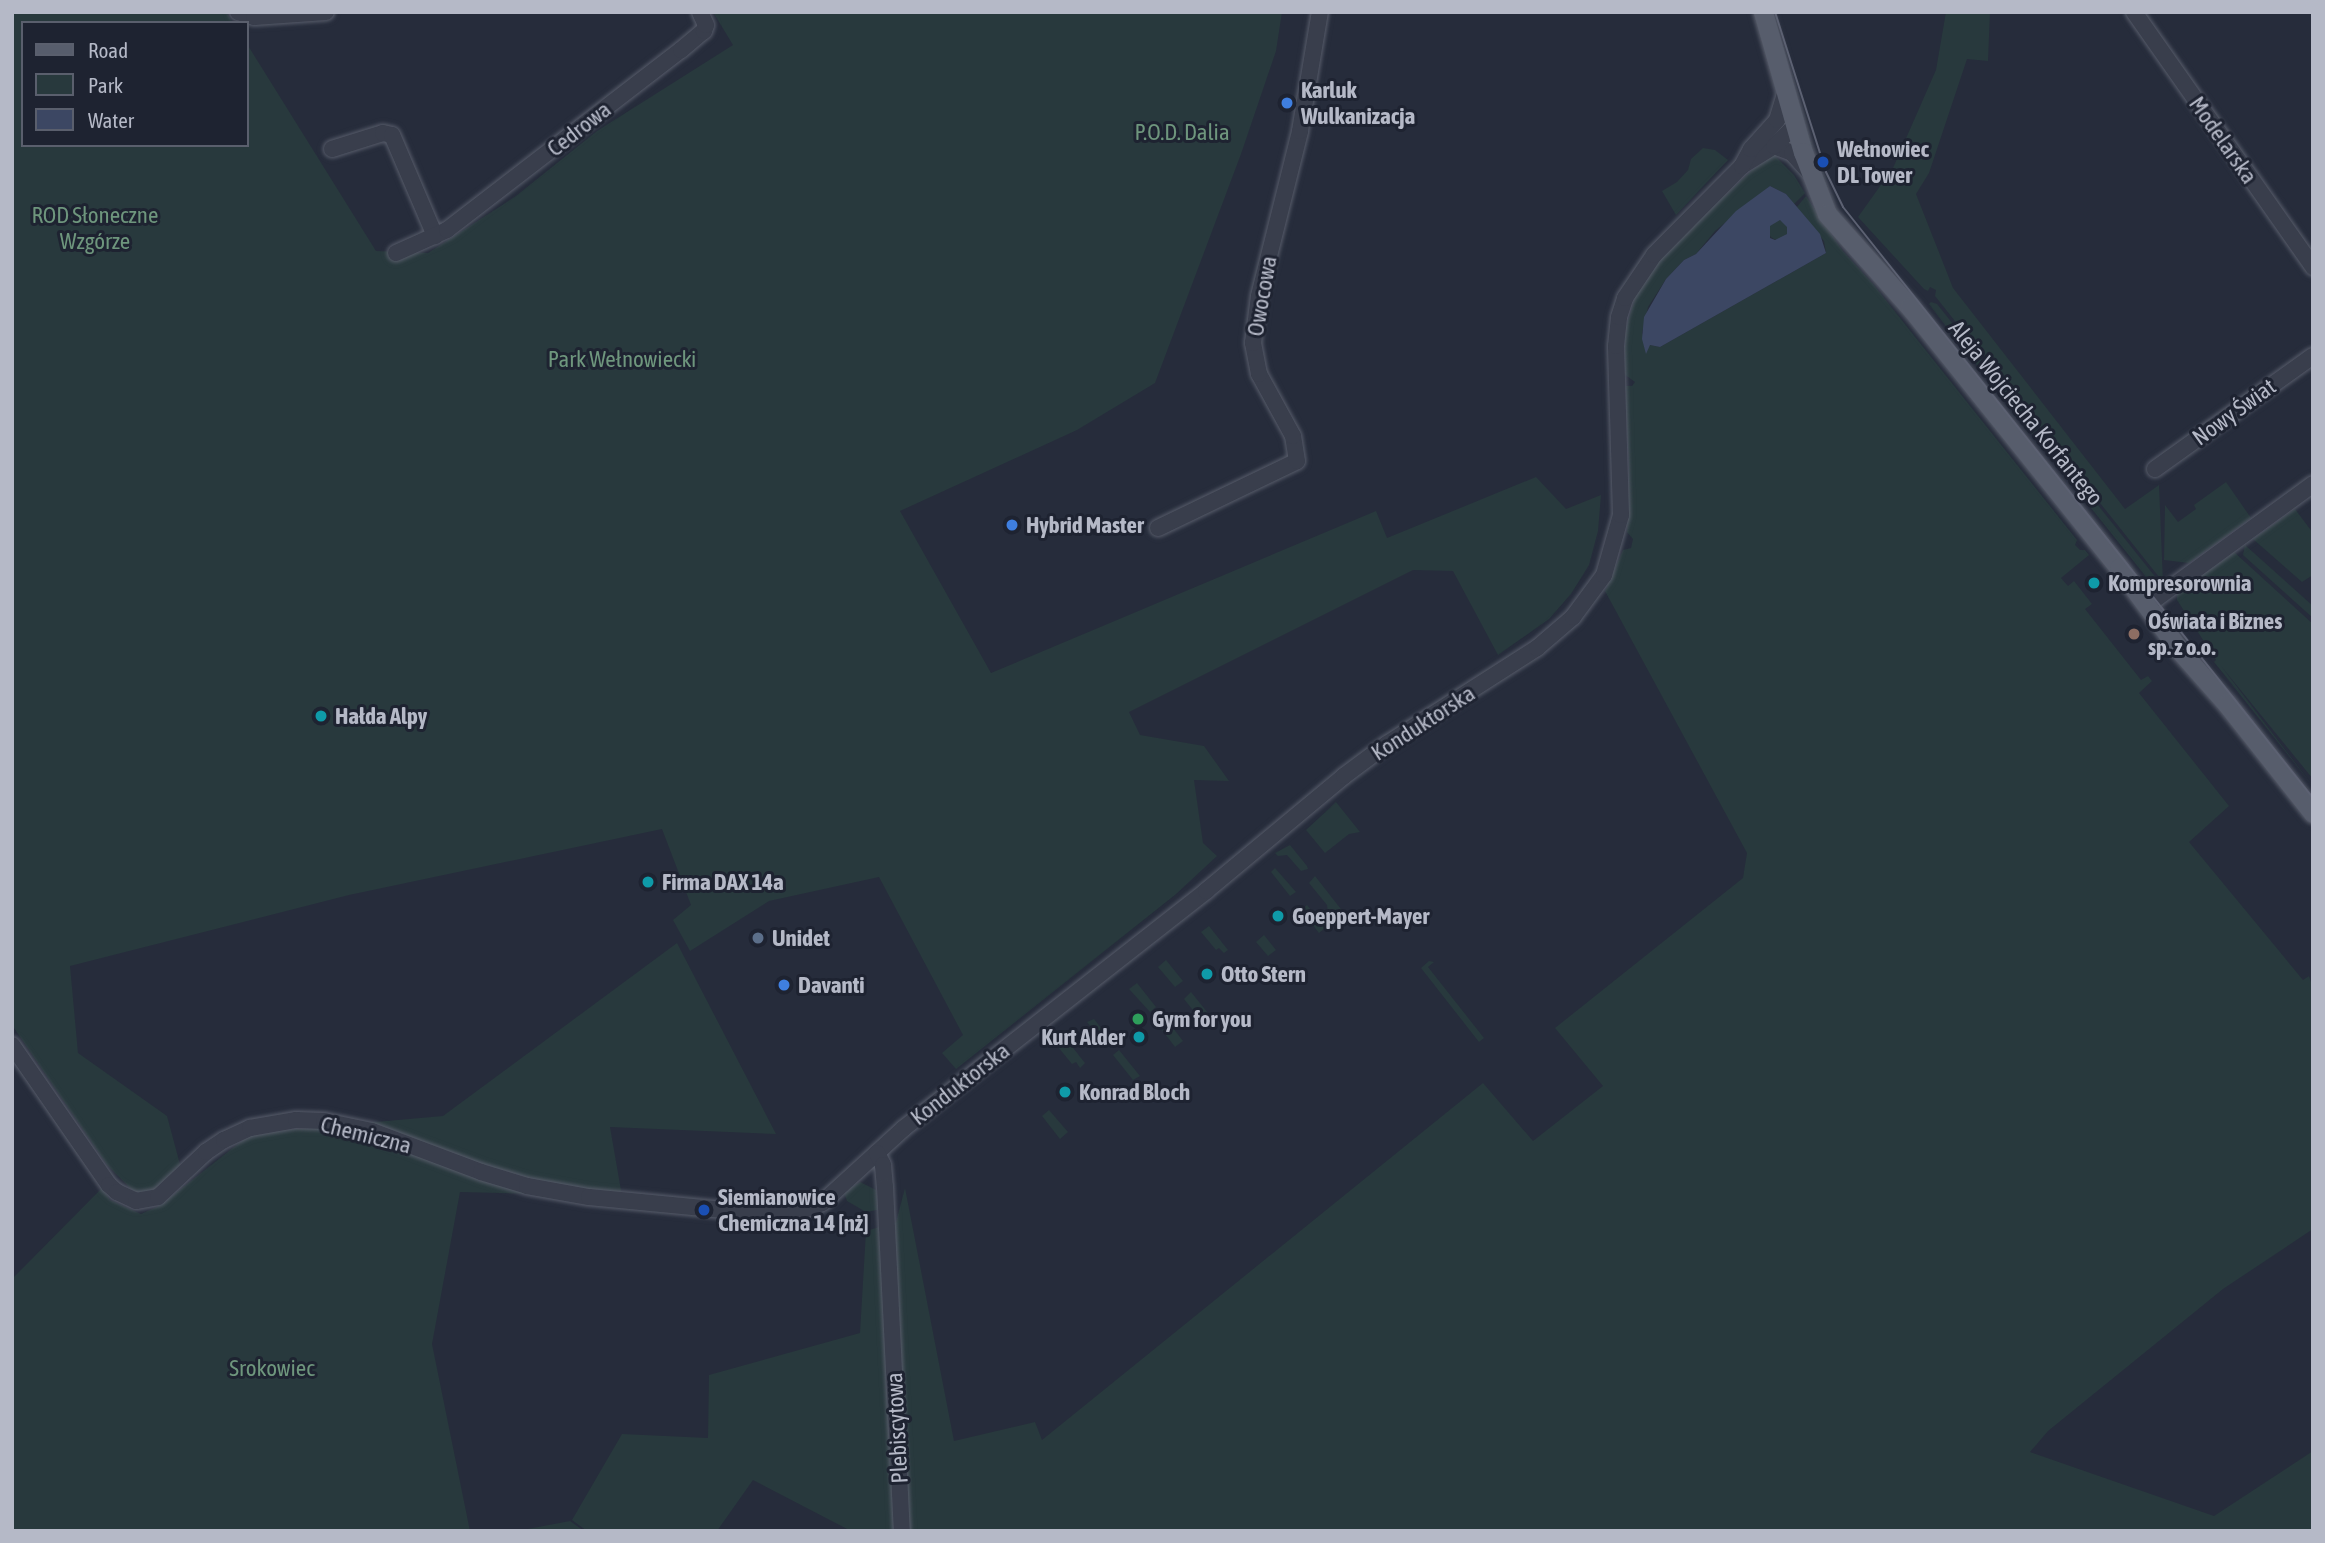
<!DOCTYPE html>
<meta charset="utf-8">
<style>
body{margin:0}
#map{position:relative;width:2325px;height:1543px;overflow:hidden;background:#262c3b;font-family:"Asap Condensed",sans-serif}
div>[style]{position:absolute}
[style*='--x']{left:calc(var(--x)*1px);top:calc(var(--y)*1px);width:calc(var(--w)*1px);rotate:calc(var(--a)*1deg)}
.green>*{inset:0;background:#28393d}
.round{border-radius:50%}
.water>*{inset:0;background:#3c4763}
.roads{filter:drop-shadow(0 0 2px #575c6a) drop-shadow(0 0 2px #575c6a)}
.minor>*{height:16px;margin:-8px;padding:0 8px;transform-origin:8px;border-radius:8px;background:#393e4c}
.major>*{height:19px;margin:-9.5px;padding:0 9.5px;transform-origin:9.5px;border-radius:9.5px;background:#575d6c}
.tram>*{height:2px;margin:-1px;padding:0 1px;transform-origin:1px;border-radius:1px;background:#5c6172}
.dots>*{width:19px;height:19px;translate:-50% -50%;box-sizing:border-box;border:4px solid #1e2331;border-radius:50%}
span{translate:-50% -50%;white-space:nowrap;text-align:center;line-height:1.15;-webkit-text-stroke:6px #1e2331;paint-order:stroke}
.poi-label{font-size:23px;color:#b5b9c7;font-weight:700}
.left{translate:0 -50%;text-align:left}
.right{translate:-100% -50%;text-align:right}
.street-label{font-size:23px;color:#b5b9c7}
.park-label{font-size:23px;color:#6e967d}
.frame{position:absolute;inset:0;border:14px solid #b5b9c7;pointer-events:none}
.legend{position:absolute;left:21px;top:21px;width:228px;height:126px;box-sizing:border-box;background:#1e2331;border:2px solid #5a5f6d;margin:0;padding:9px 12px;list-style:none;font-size:21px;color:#b5b9c7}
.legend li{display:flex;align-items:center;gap:14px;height:35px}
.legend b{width:35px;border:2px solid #5a5f6d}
</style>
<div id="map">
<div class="green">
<div style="clip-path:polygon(12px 12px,226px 12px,233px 23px,23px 23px,23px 145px,247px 145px,247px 44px,376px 251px,428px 253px,516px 196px,597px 131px,733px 45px,713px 12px,1282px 12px,1276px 51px,1241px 154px,1155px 383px,1077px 430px,900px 511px,991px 673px,1376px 511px,1387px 538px,1536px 477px,1566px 509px,1601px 495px,1598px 531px,1589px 565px,1571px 594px,1549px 619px,1498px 655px,1453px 571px,1413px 570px,1129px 712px,1140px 735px,1204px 746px,1229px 781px,1194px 780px,1203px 843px,1217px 856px,1175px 895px,956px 1069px,942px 1053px,963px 1035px,879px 877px,769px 901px,690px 951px,673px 920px,691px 905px,662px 829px,349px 895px,70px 966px,78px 1053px,167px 1116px,181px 1168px,146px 1197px,136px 1194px,107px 1165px,12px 1025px)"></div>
<div style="clip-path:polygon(1946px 12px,1990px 12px,1988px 61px,1967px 59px,1929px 173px,1916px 194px,1953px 288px,2125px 509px,2159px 485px,2163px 582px,1935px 296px,1936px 290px,1930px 287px,1928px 291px,1924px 289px,1858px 217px,1893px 168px,1936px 70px)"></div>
<div style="clip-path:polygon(1703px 148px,1715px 150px,1728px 160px,1676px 215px,1662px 191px,1677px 182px,1688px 170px,1691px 159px)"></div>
<div style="clip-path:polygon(1774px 155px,1794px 175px,1805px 193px,1794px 204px,1786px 194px,1770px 186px,1715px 231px,1696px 254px,1684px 260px,1666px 279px,1648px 307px,1642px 333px,1650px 345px,1660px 347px,1826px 253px,1824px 241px,1796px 208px,1806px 196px,1842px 250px,1873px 284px,2077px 540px,2075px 545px,2080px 550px,2085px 550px,2089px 555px,2061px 578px,2068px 586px,2074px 581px,2092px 604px,2085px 609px,2141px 680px,2148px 676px,2152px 681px,2139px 693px,2229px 806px,2189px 842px,2303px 980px,2309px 976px,2313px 988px,2313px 1229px,2223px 1289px,2048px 1431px,2030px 1452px,2214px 1516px,2313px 1451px,2313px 1531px,851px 1531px,753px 1480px,717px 1531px,587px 1531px,572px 1520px,622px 1434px,708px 1438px,709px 1375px,860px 1333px,866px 1231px,896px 1222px,905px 1188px,954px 1441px,1035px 1422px,1042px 1440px,1483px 1083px,1533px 1141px,1603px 1086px,1555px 1028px,1743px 878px,1747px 853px,1605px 591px,1623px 550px,1631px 548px,1633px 539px,1627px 532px,1629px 467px,1625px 386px,1632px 386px,1635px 382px,1624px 374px,1625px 331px,1636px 294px,1649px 273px,1671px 247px,1752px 170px)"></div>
<div class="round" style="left:1768px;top:220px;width:20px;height:20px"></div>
<div style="clip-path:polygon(1931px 302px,1937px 304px,2161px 584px,2155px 588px,1945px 325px,1929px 304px)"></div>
<div style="clip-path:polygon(2226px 482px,2251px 518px,2189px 563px,2164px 560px,2165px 505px,2178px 522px,2196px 509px,2194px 505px)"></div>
<div style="clip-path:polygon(2295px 509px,2313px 533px,2313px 575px,2302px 582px,2253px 539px)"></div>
<div style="clip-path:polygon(2245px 545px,2313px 606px,2313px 618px,2243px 555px)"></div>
<div style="clip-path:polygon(2234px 552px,2313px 624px,2313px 779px,2221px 666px,2313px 786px,2214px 662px,2216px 660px,2177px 600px,2177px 594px)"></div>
<div style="clip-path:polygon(1336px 802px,1360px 832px,1349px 834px,1325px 853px,1306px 830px)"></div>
<div style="clip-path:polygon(1290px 845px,1307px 866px,1308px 869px,1301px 871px,1287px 855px,1278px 856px,1275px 853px)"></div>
<div style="clip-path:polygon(1275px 868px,1296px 892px,1290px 896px,1271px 872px)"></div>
<div style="clip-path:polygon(1315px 876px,1344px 913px,1329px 926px,1323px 918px,1328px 913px,1327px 905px,1309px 883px)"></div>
<div style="clip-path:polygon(1307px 905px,1325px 928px,1319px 933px,1301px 910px)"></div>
<div style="clip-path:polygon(1209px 926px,1228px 950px,1224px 953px,1219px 948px,1216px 950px,1201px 932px)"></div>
<div style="clip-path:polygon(1264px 935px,1276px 950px,1268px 956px,1256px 942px)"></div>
<div style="clip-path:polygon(677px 943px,776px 1134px,610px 1127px,622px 1196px,460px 1192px,432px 1344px,470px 1531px,12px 1531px,12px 1279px,102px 1188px,110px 1200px,141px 1214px,159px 1206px,252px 1133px,443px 1116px)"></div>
<div style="clip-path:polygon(1166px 960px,1183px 981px,1175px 987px,1158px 967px)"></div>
<div style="clip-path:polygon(1429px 961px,1434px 962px,1428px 967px,1484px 1038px,1479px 1042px,1421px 968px)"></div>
<div style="clip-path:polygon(1137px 983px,1156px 1007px,1150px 1012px,1129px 989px)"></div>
<div style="clip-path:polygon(1191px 992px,1212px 1018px,1204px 1024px,1184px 999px)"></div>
<div style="clip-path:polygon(1163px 1015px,1183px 1041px,1175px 1047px,1156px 1022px)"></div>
<div style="clip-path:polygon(1094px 1019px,1113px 1043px,1107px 1047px,1087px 1022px)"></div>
<div style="clip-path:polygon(1066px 1039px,1085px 1063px,1080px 1068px,1076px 1062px,1072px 1064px,1058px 1047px)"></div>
<div style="clip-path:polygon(1119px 1050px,1140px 1076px,1133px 1080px,1113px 1055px)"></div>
<div style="clip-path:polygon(1049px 1110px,1068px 1132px,1060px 1139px,1042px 1116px)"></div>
<div style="clip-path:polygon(860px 1182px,876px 1190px,879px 1207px,877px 1210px,866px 1212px,847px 1201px,844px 1192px)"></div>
<div style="clip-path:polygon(570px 1521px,584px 1531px,517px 1531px)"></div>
</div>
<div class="water">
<div style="clip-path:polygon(evenodd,1770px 186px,1786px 194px,1820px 234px,1826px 253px,1660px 347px,1650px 345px,1646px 354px,1642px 339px,1644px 317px,1666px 279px,1684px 260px,1696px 254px,1736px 211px,1770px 186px,1780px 220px,1787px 227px,1787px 234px,1775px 240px,1770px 238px,1770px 226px,1780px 220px)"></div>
</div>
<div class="roads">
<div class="minor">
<div style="--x:238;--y:12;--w:17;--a:17"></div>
<div style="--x:254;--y:17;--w:72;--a:-4"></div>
<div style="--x:2134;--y:12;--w:312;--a:54.9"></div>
<div style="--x:1774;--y:146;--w:19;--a:21"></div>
<div style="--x:1792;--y:153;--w:24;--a:48"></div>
<div style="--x:332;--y:149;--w:53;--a:-17.4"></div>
<div style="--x:383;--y:133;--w:9;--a:13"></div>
<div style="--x:392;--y:135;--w:110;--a:66.9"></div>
<div style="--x:1742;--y:166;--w:38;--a:-32"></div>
<div style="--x:1774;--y:146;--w:29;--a:-44"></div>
<div style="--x:396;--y:253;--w:56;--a:-24.3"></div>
<div style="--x:447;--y:230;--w:295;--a:-37.6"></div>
<div style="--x:681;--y:50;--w:30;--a:-40"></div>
<div style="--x:704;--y:31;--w:6;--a:-72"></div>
<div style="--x:706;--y:25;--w:14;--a:-115"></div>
<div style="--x:2155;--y:469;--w:194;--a:-35.6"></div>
<div style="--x:1158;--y:528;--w:154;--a:-25.7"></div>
<div style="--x:1297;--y:461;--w:25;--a:-99"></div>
<div style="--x:1293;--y:436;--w:71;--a:-118.7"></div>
<div style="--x:1259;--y:374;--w:32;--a:-101"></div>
<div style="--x:1253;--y:343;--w:47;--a:-82.7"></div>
<div style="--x:1259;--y:296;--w:170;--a:-76"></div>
<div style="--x:1300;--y:131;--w:121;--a:-80.5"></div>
<div style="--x:2146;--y:606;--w:207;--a:-36.1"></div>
<div style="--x:12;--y:1045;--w:170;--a:55.3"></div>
<div style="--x:109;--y:1185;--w:11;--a:41"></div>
<div style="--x:117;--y:1192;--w:21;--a:25"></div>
<div style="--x:136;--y:1201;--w:22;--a:-10"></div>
<div style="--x:158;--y:1197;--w:66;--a:-43.2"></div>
<div style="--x:206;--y:1152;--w:22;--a:-34"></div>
<div style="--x:224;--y:1140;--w:29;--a:-25"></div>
<div style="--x:250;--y:1128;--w:47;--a:-9.9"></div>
<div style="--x:296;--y:1120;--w:28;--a:2"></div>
<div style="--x:324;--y:1121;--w:49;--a:11.8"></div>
<div style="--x:372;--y:1131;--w:116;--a:20.6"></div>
<div style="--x:481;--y:1172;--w:48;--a:16.9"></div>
<div style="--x:527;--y:1186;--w:63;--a:10.1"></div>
<div style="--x:589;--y:1197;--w:187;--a:5.5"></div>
<div style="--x:775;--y:1215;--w:21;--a:-5"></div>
<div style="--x:796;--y:1213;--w:28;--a:-21"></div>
<div style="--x:822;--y:1203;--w:111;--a:-42.4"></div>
<div style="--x:904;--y:1128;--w:384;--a:-38.1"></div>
<div style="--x:1206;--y:891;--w:180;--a:-39.8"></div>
<div style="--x:1344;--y:776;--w:54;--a:-36.7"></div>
<div style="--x:1387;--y:744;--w:178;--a:-32.6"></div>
<div style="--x:1537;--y:648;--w:48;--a:-40.7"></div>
<div style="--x:1573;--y:617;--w:52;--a:-53.6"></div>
<div style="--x:1604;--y:575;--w:62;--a:-74.2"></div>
<div style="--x:1621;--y:515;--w:169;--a:-91.7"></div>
<div style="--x:1616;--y:346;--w:29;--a:-84"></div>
<div style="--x:1619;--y:317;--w:20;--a:-72"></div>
<div style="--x:1625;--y:298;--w:52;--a:-56"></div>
<div style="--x:1654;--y:255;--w:125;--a:-45.3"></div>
<div style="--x:1742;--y:166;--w:19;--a:-62"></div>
<div style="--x:1751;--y:149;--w:39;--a:-48"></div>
<div style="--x:1777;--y:120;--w:28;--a:-73"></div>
<div style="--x:877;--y:1153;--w:13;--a:63"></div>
<div style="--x:883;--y:1165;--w:22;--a:85"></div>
<div style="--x:885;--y:1187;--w:344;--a:87.2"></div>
</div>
<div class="major">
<div style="--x:1763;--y:12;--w:146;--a:74.1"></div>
<div style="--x:1803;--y:152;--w:66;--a:68.8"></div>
<div style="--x:1827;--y:214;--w:125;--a:48.3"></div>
<div style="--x:1910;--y:307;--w:334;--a:51.3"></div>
<div style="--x:2119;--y:568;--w:104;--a:53.6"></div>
<div style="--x:2181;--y:652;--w:69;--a:48.5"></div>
<div style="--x:2227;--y:704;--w:139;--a:51.7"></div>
</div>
</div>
<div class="tram">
<div style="--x:1775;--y:12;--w:168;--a:72.3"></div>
<div style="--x:1826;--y:172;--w:39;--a:64"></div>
<div style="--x:1843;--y:207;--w:755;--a:51.51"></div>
</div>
<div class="dots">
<div style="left:1287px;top:103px;background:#3f7fe0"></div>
<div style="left:1823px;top:162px;background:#1a4fb4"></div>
<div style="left:1012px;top:525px;background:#3f7fe0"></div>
<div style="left:2094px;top:583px;background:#0f9aa8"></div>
<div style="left:2134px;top:634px;background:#8d6e63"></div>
<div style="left:321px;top:716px;background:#0f9aa8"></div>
<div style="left:648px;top:882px;background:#0f9aa8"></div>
<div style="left:1278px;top:916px;background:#0f9aa8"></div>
<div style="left:758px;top:938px;background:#5c6f8a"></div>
<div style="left:1207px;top:974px;background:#0f9aa8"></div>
<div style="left:784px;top:985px;background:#3f7fe0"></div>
<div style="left:1138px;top:1019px;background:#2e9e5b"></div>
<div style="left:1139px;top:1037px;background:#0f9aa8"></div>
<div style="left:1065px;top:1092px;background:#0f9aa8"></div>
<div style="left:704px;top:1210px;background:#1a4fb4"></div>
</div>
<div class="poi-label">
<span class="left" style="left:1301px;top:103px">Karluk<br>Wulkanizacja</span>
<span class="left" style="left:1837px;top:162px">Wełnowiec<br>DL Tower</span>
<span class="left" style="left:1026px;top:525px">Hybrid Master</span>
<span class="left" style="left:2108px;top:583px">Kompresorownia</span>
<span class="left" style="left:2148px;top:634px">Oświata i Biznes<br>sp. z o.o.</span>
<span class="left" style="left:335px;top:716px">Hałda Alpy</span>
<span class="left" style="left:662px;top:882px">Firma DAX 14a</span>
<span class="left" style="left:1292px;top:916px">Goeppert-Mayer</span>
<span class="left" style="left:772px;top:938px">Unidet</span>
<span class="left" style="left:1221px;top:974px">Otto Stern</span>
<span class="left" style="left:798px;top:985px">Davanti</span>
<span class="left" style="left:1152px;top:1019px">Gym for you</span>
<span class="right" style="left:1125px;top:1037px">Kurt Alder</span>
<span class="left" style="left:1079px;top:1092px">Konrad Bloch</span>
<span class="left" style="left:718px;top:1210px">Siemianowice<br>Chemiczna 14 [nż]</span>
</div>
<div class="street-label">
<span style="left:579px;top:129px;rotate:-38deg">Cedrowa</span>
<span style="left:2223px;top:140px;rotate:55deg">Modelarska</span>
<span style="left:1262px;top:296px;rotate:-80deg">Owocowa</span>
<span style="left:2234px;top:412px;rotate:-36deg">Nowy Świat</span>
<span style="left:2026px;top:413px;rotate:51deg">Aleja Wojciecha Korfantego</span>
<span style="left:1423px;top:723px;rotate:-33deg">Konduktorska</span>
<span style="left:960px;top:1084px;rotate:-38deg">Konduktorska</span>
<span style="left:366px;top:1135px;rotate:14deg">Chemiczna</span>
<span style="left:897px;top:1428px;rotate:-93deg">Plebiscytowa</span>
</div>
<div class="park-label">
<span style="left:1182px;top:132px">P.O.D. Dalia</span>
<span style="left:95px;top:228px">ROD Słoneczne<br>Wzgórze</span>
<span style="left:622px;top:359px">Park Wełnowiecki</span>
<span style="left:272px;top:1368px">Srokowiec</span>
</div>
<div class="frame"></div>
<ul class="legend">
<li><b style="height:9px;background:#575d6c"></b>Road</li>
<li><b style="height:19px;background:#28393d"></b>Park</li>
<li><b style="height:19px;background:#3c4763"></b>Water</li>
</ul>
</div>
